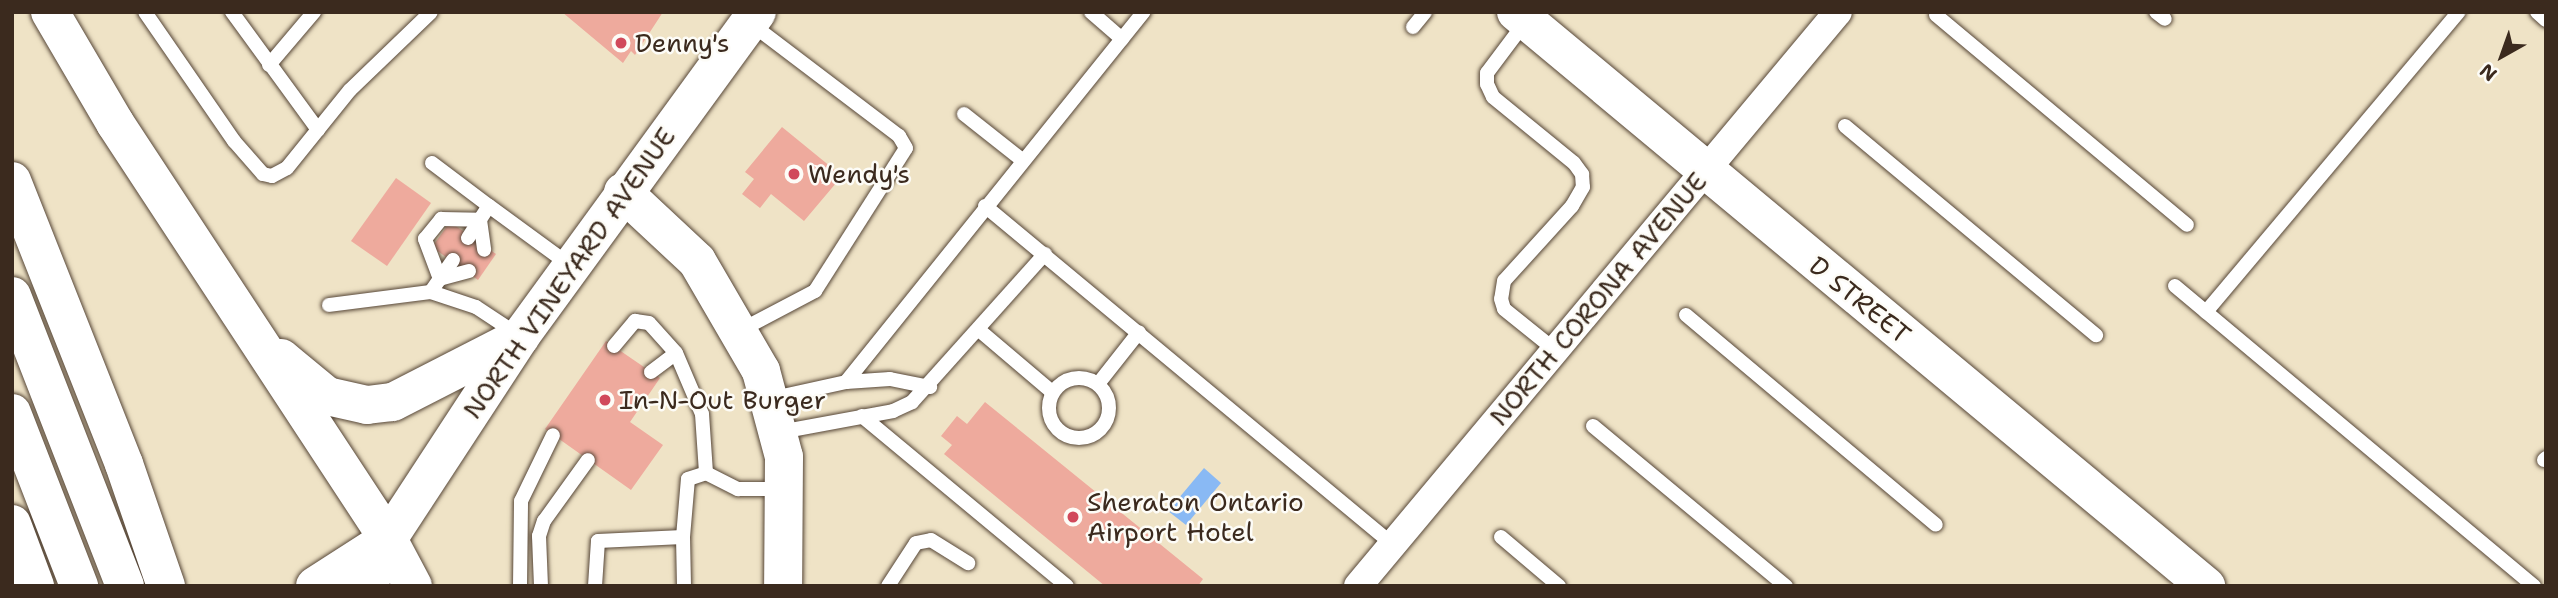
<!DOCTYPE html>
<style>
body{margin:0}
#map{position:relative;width:2558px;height:598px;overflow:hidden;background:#efe3c6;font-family:"Shantell Sans",sans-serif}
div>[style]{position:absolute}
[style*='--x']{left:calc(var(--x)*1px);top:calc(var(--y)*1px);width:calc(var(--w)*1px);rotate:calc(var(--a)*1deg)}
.water>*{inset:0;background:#89b9f4}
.building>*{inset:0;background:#eeaa9d}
.roads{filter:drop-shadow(0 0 2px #564637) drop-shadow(0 0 2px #564637)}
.lane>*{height:14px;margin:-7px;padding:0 7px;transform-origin:7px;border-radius:7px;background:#fff}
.lane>.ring{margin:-7px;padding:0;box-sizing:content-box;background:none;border:14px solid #fff;border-radius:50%}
.street>*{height:28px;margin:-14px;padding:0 14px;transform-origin:14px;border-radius:14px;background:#fff}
.secondary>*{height:38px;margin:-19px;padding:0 19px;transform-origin:19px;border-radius:19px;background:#fff}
.primary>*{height:38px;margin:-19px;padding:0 19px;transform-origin:19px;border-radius:19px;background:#fff}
.highway>*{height:38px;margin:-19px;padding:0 19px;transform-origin:19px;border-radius:19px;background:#fff}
.dots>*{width:19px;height:19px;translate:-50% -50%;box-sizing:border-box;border:4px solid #fdfcf7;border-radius:50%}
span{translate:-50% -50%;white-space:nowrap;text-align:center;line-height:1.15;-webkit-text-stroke:5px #fdfcf7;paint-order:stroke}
.poi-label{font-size:26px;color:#3b2a1e}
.left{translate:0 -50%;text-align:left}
.street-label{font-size:26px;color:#3b2a1e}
.frame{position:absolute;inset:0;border:14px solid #3b2a1e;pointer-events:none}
.north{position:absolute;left:2467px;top:21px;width:70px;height:70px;-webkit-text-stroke:5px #fdfcf7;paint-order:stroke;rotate:220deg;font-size:19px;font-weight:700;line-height:28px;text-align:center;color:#3b2a1e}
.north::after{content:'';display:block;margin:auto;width:24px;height:32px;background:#3b2a1e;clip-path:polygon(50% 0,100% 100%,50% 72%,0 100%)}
</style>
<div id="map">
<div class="water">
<div style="clip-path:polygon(1204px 468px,1221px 483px,1186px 525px,1168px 511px)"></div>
</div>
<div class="building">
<div style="clip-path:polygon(562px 12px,663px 12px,635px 55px,631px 51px,623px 63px)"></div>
<div style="clip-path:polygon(782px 127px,842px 176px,804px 221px,771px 194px,760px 208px,742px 194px,754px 179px,745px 172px)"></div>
<div style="clip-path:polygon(396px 178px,431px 203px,387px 266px,351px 241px)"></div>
<div style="clip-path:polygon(450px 222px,496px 254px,478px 280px,432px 247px)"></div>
<div style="clip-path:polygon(606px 341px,660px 378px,630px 422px,663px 445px,631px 490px,545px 429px)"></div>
<div style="clip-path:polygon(985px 402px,1203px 579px,1198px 586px,1105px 586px,944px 454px,952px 445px,941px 436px,957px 416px,967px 424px)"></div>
</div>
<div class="roads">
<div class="lane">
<div style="--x:145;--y:12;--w:157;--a:55.4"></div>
<div style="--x:234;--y:141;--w:44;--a:48.7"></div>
<div style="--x:263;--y:174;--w:9;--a:13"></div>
<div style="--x:272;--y:176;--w:17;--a:-28"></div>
<div style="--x:287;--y:168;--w:100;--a:-51.1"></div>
<div style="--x:350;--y:90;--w:112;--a:-43.9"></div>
<div style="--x:232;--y:12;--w:146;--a:53.9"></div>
<div style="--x:1091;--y:12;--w:41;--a:41.1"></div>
<div style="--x:2156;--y:12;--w:11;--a:38"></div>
<div style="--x:2537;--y:12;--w:12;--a:42"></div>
<div style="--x:1936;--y:15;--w:327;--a:39.9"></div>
<div style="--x:1526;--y:21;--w:65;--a:126.9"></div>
<div style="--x:1487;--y:73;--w:11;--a:90"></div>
<div style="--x:1487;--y:84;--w:14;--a:65"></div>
<div style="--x:1493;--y:97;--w:104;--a:39.2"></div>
<div style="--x:1574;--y:163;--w:14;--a:54"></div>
<div style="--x:1582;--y:174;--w:13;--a:86"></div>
<div style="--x:1583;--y:187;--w:22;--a:120"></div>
<div style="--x:1572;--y:206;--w:101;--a:132.2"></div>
<div style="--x:1504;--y:281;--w:18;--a:99"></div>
<div style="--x:1501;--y:299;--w:10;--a:73"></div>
<div style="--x:1504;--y:309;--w:65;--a:38.8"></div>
<div style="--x:1413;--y:27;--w:19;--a:-51"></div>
<div style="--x:269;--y:65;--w:70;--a:-49.7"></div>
<div style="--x:964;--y:114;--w:74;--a:38.4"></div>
<div style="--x:1845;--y:126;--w:327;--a:39.8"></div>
<div style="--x:432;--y:163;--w:71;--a:37"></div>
<div style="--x:985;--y:206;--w:529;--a:39.71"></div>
<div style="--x:468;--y:238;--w:38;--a:-57"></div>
<div style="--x:489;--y:206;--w:102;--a:36.2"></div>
<div style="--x:453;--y:260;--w:39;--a:125"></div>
<div style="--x:431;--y:292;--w:47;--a:18.4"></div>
<div style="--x:476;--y:307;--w:49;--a:33.4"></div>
<div style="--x:469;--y:271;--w:30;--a:165"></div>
<div style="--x:440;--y:279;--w:43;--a:-110.6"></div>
<div style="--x:425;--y:239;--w:26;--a:-51"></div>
<div style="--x:441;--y:219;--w:39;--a:1"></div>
<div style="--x:480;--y:220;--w:30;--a:82"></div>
<div style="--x:2175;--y:286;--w:468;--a:39.9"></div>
<div style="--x:329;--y:305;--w:103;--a:-7.3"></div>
<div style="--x:2206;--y:312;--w:392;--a:-49.9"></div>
<div style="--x:1686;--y:315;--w:326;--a:40"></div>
<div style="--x:741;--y:330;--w:84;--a:-27.8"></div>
<div style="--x:815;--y:291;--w:169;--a:-57.5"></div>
<div style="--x:906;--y:148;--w:14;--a:-120"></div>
<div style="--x:899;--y:136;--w:188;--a:-142.8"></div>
<div style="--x:979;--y:330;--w:96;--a:40.3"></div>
<div style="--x:614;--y:346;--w:33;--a:-50"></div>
<div style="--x:635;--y:321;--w:14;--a:8"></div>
<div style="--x:649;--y:323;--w:40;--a:48"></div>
<div style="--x:651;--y:372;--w:31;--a:-37"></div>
<div style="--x:676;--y:353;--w:66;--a:66.9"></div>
<div style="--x:702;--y:414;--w:59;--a:86.1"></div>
<div class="ring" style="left:1049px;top:378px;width:46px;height:46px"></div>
<div style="--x:846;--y:382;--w:475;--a:-51.2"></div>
<div style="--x:1098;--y:384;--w:66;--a:-51.7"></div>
<div style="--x:769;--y:399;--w:79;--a:-12.4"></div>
<div style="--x:846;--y:382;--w:44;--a:-3.9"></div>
<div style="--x:890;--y:379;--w:41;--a:11.3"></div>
<div style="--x:862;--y:416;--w:266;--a:39.7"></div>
<div style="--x:1593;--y:426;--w:251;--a:39.7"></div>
<div style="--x:780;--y:432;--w:115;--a:-10.5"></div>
<div style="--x:893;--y:411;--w:21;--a:-25"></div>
<div style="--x:912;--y:402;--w:199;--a:-48.1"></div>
<div style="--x:2544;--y:460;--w:3;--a:-45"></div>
<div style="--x:683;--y:537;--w:58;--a:-85.1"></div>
<div style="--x:688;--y:479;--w:19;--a:-18"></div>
<div style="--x:706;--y:473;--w:36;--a:27"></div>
<div style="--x:738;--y:489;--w:45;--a:0"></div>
<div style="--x:1501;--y:537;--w:76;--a:40.2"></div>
<div style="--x:520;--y:586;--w:85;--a:-89.3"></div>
<div style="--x:521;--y:501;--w:73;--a:-64.1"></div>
<div style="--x:541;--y:586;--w:50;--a:-92.3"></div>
<div style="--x:539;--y:536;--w:16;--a:-72"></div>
<div style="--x:544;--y:521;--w:75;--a:-54.2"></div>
<div style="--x:595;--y:586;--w:45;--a:-86.2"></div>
<div style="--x:598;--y:541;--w:85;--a:-2.7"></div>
<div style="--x:683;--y:537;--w:49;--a:88.8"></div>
<div style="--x:888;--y:586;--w:51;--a:-56.9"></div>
<div style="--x:916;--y:543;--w:15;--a:-11"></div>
<div style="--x:931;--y:540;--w:44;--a:31.9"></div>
</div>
<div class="street">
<div style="--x:1358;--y:586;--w:748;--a:-50.1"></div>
</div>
<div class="secondary">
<div style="--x:1516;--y:12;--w:898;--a:39.76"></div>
<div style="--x:623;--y:192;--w:101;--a:43"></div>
<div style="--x:697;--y:261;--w:127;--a:59.8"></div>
<div style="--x:761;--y:371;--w:89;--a:75"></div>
<div style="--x:784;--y:457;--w:129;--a:90.4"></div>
</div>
<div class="primary">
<div style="--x:315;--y:586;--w:87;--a:-32.8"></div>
<div style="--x:368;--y:586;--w:51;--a:-66.9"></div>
<div style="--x:388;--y:539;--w:241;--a:-56.8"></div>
<div style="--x:520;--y:337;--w:402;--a:-53.9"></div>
</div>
<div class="highway">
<div style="--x:50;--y:12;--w:129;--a:59.6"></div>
<div style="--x:115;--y:123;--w:498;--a:56.7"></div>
<div style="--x:388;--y:539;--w:53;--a:62"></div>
<div style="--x:12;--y:181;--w:304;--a:68.4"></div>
<div style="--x:124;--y:464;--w:129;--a:71"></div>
<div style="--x:12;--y:296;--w:311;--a:68.7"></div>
<div style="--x:281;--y:358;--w:60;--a:39.6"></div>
<div style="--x:327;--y:396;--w:41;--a:12.7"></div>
<div style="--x:367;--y:405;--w:26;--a:-7"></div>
<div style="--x:393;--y:402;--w:143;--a:-27.1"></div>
<div style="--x:12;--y:413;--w:186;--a:68.8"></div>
<div style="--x:12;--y:524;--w:66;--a:69.6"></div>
</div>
</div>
<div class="dots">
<div style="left:621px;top:43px;background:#d1495b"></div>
<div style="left:794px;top:174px;background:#d1495b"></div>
<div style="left:605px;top:400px;background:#d1495b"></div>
<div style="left:1073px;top:517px;background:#d1495b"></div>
</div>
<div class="poi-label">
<span class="left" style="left:635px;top:43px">Denny's</span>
<span class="left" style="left:808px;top:174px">Wendy's</span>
<span class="left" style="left:619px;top:400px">In-N-Out Burger</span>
<span class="left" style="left:1087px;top:517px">Sheraton Ontario<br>Airport Hotel</span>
</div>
<div class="street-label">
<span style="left:569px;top:273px;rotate:-55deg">NORTH VINEYARD AVENUE</span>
<span style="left:1598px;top:299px;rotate:-50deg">NORTH CORONA AVENUE</span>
<span style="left:1860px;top:300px;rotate:39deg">D STREET</span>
</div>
<div class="frame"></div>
<div class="north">N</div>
</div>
